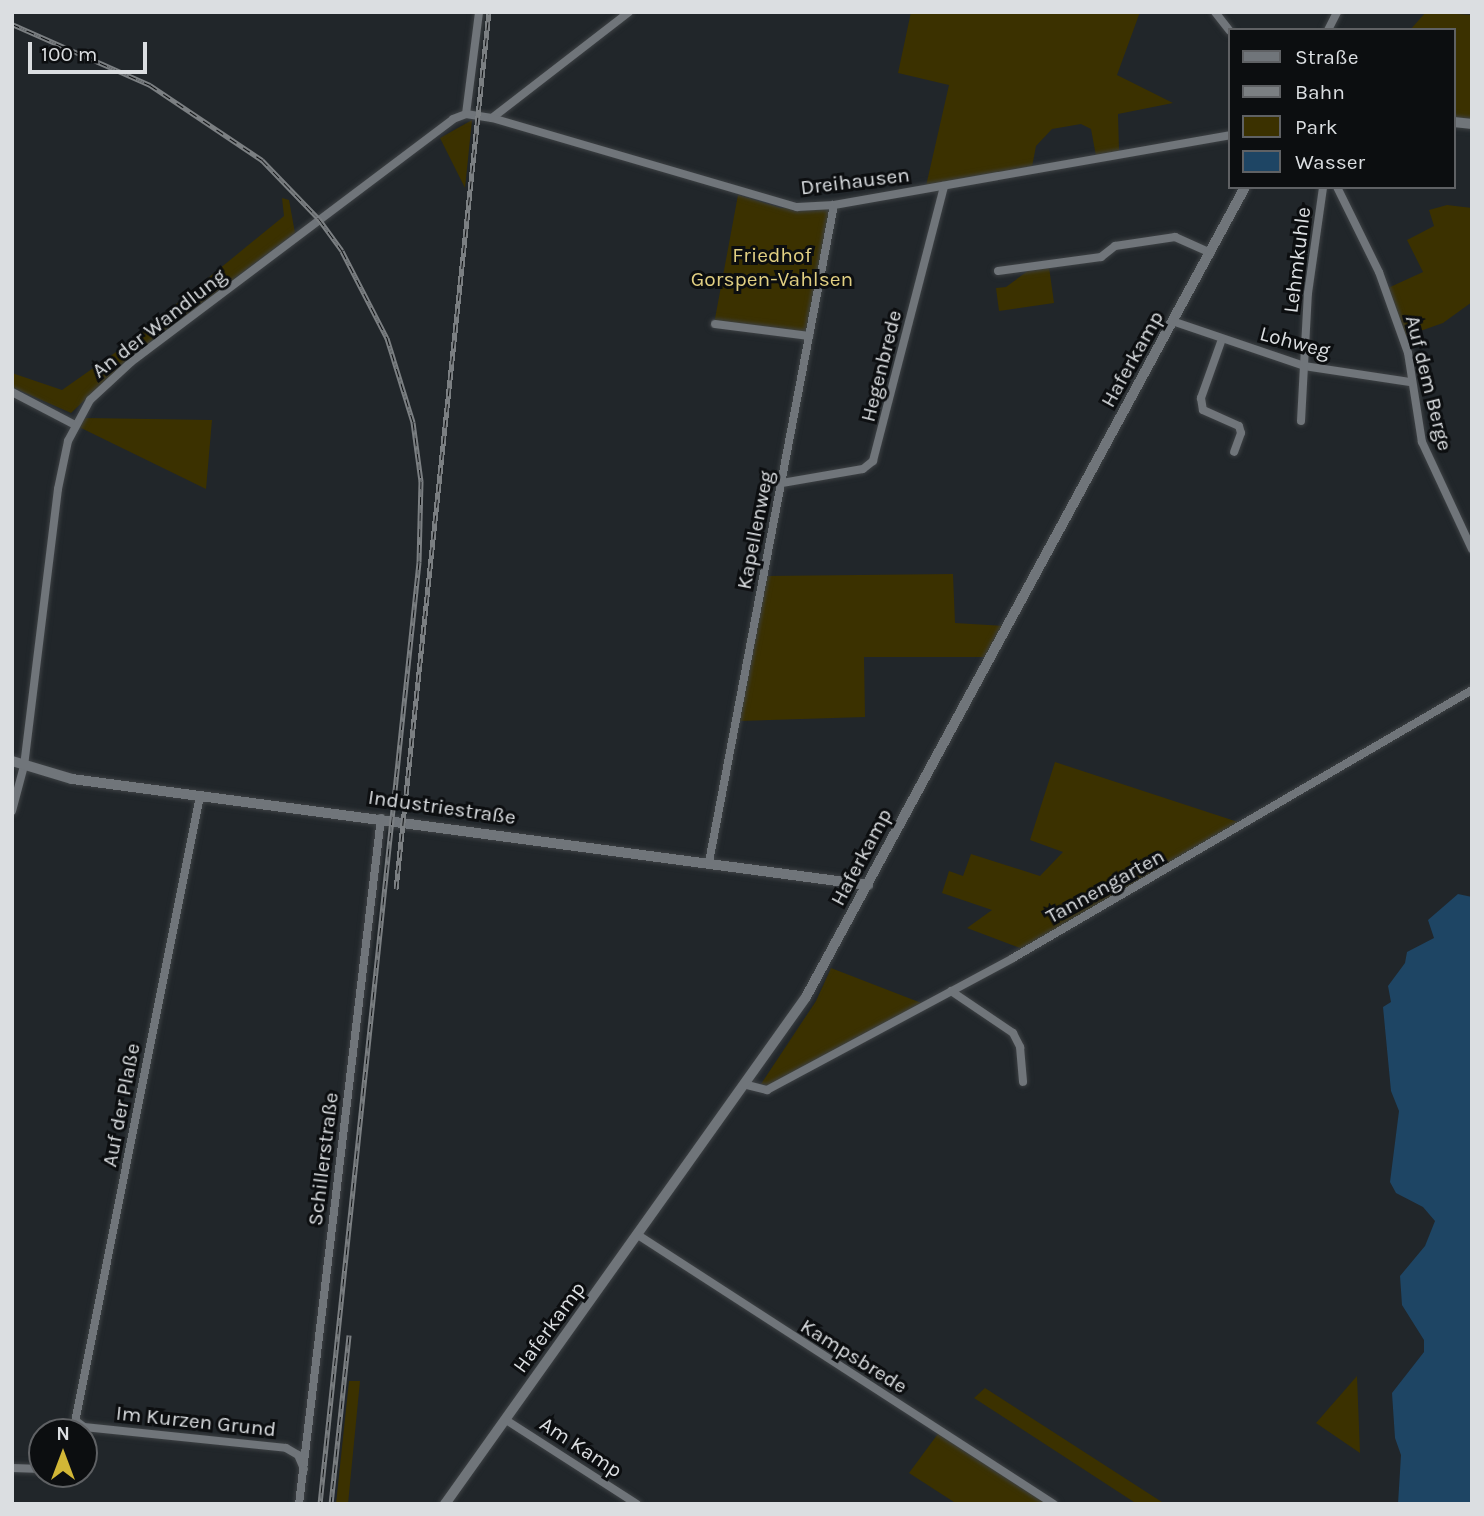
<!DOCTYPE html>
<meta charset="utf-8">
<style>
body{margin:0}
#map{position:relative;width:1484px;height:1516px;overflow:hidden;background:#21262a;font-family:Karla,sans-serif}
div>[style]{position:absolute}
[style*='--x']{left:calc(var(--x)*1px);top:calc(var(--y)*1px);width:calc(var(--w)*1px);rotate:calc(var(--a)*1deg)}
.green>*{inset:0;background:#3b3100}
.water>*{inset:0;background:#1e4564}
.roads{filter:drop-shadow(0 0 2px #3d4144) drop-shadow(0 0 2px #3d4144)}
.street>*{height:8px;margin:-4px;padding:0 4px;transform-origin:4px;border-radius:4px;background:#70757a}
.secondary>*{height:10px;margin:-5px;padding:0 5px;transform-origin:5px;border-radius:5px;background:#70757a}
.rail>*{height:5px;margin-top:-2.5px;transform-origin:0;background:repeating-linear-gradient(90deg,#0c0e10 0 8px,#7b7f82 0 16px);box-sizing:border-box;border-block:2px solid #7b7f82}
span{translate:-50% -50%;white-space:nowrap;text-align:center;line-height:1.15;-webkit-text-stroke:6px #0c0e10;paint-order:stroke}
.street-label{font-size:21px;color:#dbdee1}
.park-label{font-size:21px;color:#e1cf82}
.frame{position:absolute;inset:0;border:14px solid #dbdee1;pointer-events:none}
.legend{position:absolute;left:1228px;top:28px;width:228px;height:161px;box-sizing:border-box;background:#0c0e10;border:2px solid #5f6164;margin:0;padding:9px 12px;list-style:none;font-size:21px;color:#dbdee1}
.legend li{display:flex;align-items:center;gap:14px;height:35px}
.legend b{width:35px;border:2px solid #5f6164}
.north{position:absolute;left:28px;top:1418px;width:70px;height:70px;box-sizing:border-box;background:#0c0e10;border:2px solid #5f6164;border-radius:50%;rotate:0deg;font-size:19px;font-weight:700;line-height:28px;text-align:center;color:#dbdee1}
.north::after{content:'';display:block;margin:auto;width:24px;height:32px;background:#d2b736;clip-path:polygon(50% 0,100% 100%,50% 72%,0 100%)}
.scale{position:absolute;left:28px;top:42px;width:119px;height:32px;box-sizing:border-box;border:4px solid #dbdee1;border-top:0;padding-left:9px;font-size:21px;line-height:24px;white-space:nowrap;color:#dbdee1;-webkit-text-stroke:5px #0c0e10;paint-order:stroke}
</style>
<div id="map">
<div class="green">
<div style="clip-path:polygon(911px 12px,1140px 12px,1117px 75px,1173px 103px,1118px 114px,1119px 151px,1096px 156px,1091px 129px,1081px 124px,1052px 129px,1036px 146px,1032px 167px,926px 186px,949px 85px,898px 73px)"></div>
<div style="clip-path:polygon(1426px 12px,1472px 15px,1472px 120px,1454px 118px,1454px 30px,1410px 30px)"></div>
<div style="clip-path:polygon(472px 120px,465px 188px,440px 138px)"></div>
<div style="clip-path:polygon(738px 195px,781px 208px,831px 207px,807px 335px,714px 324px)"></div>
<div style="clip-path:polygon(282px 198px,289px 200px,295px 233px,130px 357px,71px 413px,12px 387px,12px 373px,62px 390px,126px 345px,284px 216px)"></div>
<div style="clip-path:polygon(1447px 205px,1472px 208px,1472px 302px,1443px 323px,1406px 336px,1388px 288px,1423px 272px,1407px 240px,1434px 226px,1429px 210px)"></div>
<div style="clip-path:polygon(1049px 267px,1054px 303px,999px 311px,996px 288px,1006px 287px,1029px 270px)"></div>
<div style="clip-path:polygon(86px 418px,212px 420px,206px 489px,75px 425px)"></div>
<div style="clip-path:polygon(953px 574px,955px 623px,1005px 626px,989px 657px,864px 657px,865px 717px,738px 721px,766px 576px)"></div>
<div style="clip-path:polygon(1055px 762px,1244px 824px,1025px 950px,967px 928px,992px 910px,942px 893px,949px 871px,963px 876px,971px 854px,1040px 876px,1063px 852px,1030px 840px)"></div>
<div style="clip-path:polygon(831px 968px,924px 1004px,770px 1086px,761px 1084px,816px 1001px)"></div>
<div style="clip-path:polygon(1357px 1376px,1360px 1453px,1316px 1423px)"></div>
<div style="clip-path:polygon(349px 1381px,360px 1381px,348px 1504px,336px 1504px)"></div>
<div style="clip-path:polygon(985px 1388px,1165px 1504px,1137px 1504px,974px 1398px)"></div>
<div style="clip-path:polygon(940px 1431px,1050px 1504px,957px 1504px,909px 1473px)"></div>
</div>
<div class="water">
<div style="clip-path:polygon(1458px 894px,1472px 897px,1472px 1504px,1398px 1504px,1401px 1455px,1395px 1438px,1392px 1393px,1424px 1352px,1424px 1340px,1402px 1305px,1400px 1276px,1425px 1246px,1435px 1221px,1423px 1207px,1396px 1193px,1390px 1182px,1399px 1111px,1391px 1091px,1383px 1007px,1391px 1002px,1388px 986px,1405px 963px,1407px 952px,1434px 938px,1428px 920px)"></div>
</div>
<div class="roads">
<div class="street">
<div style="--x:1215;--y:12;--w:24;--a:52"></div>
<div style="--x:1328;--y:30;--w:20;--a:-63"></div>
<div style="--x:466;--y:114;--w:103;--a:-82.7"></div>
<div style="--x:492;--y:118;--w:173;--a:-37.7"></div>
<div style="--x:1337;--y:187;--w:95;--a:63.7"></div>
<div style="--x:1379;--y:272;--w:86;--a:70.3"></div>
<div style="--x:1408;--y:353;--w:90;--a:81.1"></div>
<div style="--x:1422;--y:442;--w:118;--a:65"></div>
<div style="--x:998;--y:271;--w:104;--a:-7.7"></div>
<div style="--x:1101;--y:257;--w:18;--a:-38"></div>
<div style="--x:1115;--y:246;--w:61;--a:-8.5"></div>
<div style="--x:1175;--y:237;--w:39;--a:24"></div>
<div style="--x:1175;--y:322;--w:136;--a:18.8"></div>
<div style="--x:1304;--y:366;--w:107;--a:8.6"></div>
<div style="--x:715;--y:324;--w:95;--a:7.3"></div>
<div style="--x:1222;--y:339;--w:63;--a:109.6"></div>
<div style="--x:1201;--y:398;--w:12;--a:81"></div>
<div style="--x:1203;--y:410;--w:39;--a:24"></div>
<div style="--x:1239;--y:426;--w:7;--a:74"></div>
<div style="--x:1241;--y:433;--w:20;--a:110"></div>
<div style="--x:12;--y:392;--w:71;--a:27.6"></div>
<div style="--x:1301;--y:421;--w:128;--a:-86.9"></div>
<div style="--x:1308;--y:293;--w:107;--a:-81.9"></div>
<div style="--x:782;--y:483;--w:82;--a:-9.8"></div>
<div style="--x:863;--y:469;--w:13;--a:-39"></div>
<div style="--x:873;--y:461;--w:284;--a:-75.5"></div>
<div style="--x:12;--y:811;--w:47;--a:-75.1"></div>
<div style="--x:24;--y:766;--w:279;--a:-83"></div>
<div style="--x:58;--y:489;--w:49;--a:-78.2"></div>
<div style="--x:68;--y:441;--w:47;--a:-61.8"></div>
<div style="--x:90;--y:400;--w:56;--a:-42.8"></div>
<div style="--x:131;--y:362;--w:403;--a:-37"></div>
<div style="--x:453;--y:119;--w:14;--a:-21"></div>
<div style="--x:466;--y:114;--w:26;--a:9"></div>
<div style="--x:492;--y:118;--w:318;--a:16.3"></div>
<div style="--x:797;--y:207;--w:37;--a:-3"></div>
<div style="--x:834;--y:205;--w:402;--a:-10"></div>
<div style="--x:709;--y:862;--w:669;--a:-79.23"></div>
<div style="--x:951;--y:991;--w:75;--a:34.1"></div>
<div style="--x:1013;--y:1033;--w:16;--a:63"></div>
<div style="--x:1020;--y:1047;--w:35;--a:85"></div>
<div style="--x:747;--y:1085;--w:21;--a:14"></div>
<div style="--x:767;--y:1090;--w:279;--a:-28.2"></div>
<div style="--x:1013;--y:958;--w:532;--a:-30.28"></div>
<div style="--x:638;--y:1235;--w:495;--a:32.9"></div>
<div style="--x:506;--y:1420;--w:156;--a:32.7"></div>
<div style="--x:76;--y:1421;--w:10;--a:37"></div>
<div style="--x:84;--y:1427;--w:203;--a:5.9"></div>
<div style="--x:286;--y:1448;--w:14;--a:30"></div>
<div style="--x:298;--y:1455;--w:15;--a:67"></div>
<div style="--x:73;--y:1432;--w:649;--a:-78.71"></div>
<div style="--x:12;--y:1468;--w:30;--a:2"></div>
<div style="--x:299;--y:1504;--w:691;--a:-83.18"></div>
</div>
<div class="secondary">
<div style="--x:1454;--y:122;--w:18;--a:6"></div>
<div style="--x:12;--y:761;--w:63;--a:16.7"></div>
<div style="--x:72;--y:779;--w:803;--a:7.59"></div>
<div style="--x:445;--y:1504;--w:622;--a:-54.55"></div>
<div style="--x:806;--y:997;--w:921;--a:-61.54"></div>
</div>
</div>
<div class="rail">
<div style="--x:12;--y:24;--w:151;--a:23.8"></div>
<div style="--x:150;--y:85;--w:135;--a:33.8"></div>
<div style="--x:262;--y:160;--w:82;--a:46"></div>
<div style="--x:319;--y:219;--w:39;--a:54"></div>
<div style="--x:342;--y:251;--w:98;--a:62.7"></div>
<div style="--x:387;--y:338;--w:88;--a:72.8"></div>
<div style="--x:413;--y:422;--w:60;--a:82.3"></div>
<div style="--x:421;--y:481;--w:81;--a:91.4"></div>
<div style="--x:419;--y:562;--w:947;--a:96"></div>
<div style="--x:396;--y:889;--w:882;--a:-83.95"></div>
<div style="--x:331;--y:1504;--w:170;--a:-83.9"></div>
</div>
<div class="street-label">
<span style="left:855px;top:181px;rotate:-7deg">Dreihausen</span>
<span style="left:1297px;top:260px;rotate:-83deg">Lehmkuhle</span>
<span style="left:159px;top:323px;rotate:-38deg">An der Wandlung</span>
<span style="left:1295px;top:342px;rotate:15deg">Lohweg</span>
<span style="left:1132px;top:359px;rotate:-61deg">Haferkamp</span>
<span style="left:881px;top:366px;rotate:-76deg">Hegenbrede</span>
<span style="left:1429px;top:383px;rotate:76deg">Auf dem Berge</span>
<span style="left:755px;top:530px;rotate:-79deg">Kapellenweg</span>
<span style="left:442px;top:807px;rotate:8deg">Industriestraße</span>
<span style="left:861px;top:857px;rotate:-62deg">Haferkamp</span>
<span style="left:1105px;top:886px;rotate:-29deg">Tannengarten</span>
<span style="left:121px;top:1105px;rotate:-79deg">Auf der Plaße</span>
<span style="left:323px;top:1159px;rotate:-83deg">Schillerstraße</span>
<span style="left:549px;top:1327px;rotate:-54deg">Haferkamp</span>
<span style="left:854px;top:1356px;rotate:32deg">Kampsbrede</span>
<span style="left:196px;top:1421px;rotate:6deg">Im Kurzen Grund</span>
<span style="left:581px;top:1447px;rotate:33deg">Am Kamp</span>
</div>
<div class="park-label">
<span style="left:772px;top:267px">Friedhof<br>Gorspen-Vahlsen</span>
</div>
<div class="frame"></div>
<ul class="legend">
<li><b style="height:9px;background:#70757a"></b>Straße</li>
<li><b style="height:9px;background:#7b7f82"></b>Bahn</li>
<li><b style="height:19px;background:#3b3100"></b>Park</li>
<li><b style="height:19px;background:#1e4564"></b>Wasser</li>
</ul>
<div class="north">N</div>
<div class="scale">100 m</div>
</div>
